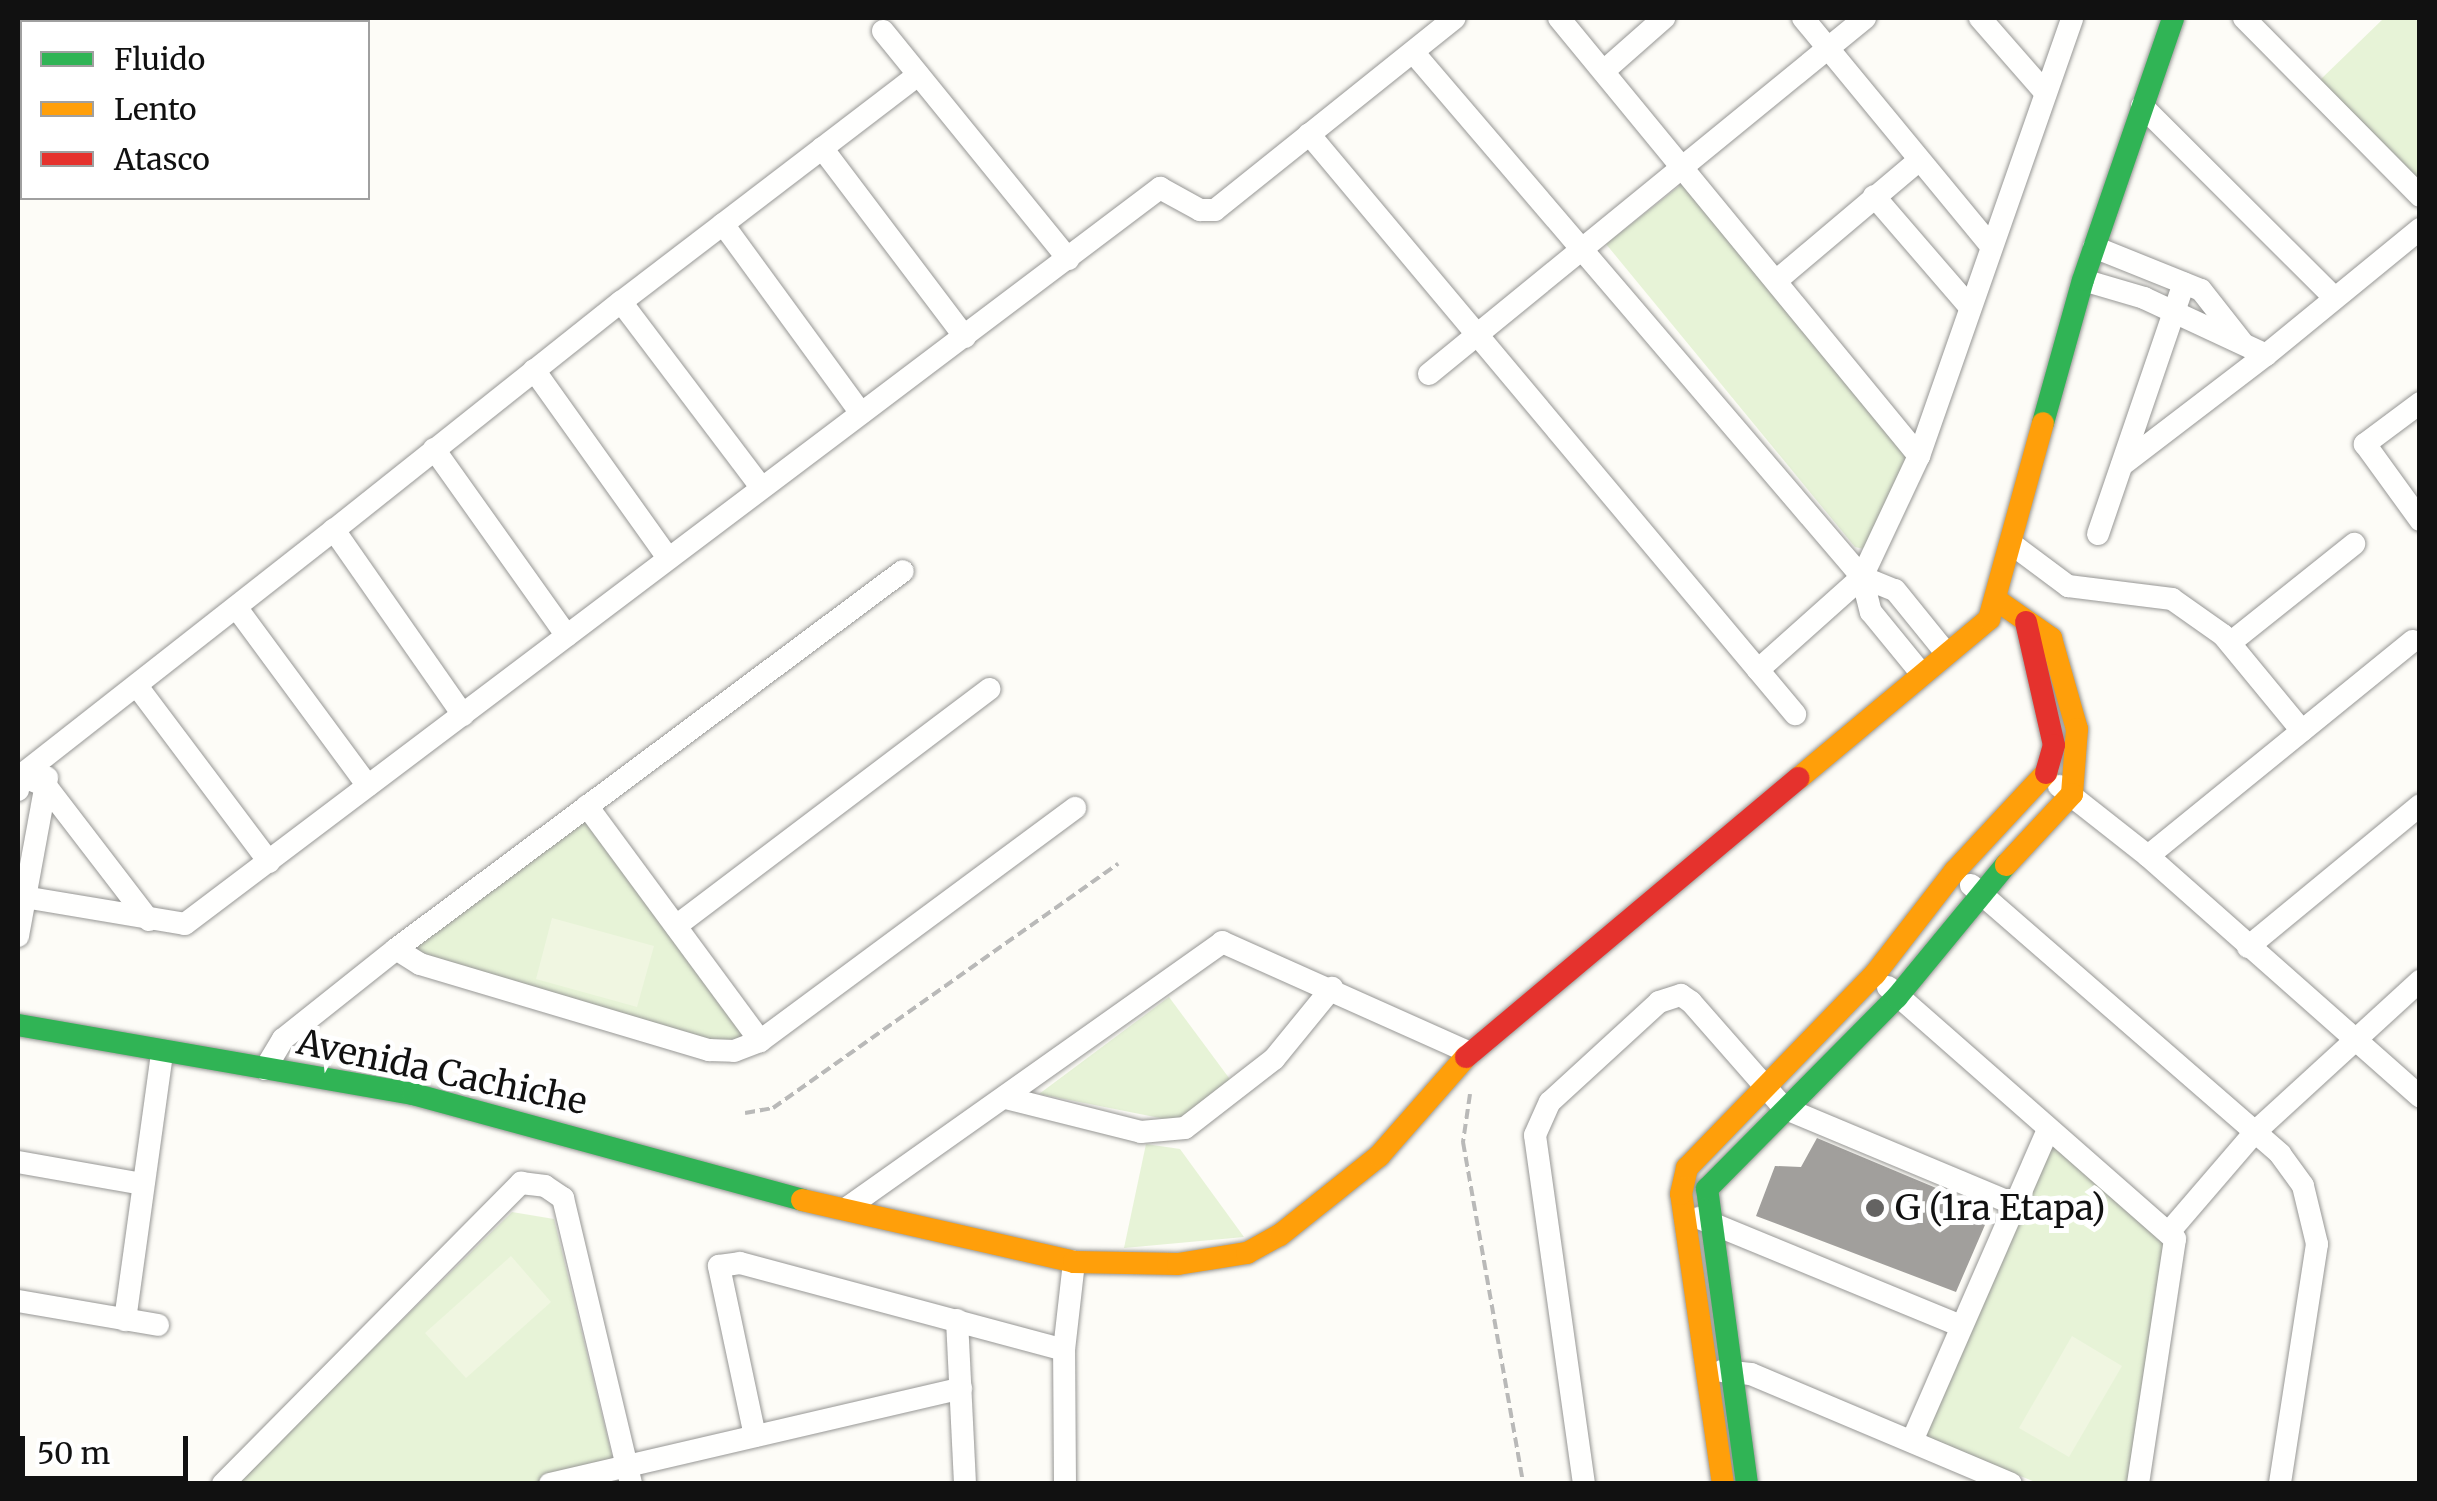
<!DOCTYPE html>
<style>
body{margin:0}
#map{position:relative;width:2437px;height:1501px;overflow:hidden;background:#fdfcf7;font-family:Merriweather,serif}
div>[style]{position:absolute}
[style*='--x']{left:calc(var(--x)*1px);top:calc(var(--y)*1px);width:calc(var(--w)*1px);rotate:calc(var(--a)*1deg)}
.green>*{inset:0;background:#e7f3d7}
.pitch>*{inset:0;background:#f0f6e1}
.building>*{inset:0;background:#a19f9c}
.path>*{height:4px;margin-top:-2px;transform-origin:0;background:repeating-linear-gradient(90deg,#b9b9b8 0 10px,transparent 0 15px)}
.roads{filter:drop-shadow(0 0 2px #979795) drop-shadow(0 0 2px #979795)}
.street>*{height:22px;margin:-11px;padding:0 11px;transform-origin:11px;border-radius:11px;background:#fffffe}
.fast>*{height:22px;margin:-11px;padding:0 11px;transform-origin:11px;border-radius:11px;background:#30b455}
.slow>*{height:22px;margin:-11px;padding:0 11px;transform-origin:11px;border-radius:11px;background:#ff9f0a}
.jam>*{height:22px;margin:-11px;padding:0 11px;transform-origin:11px;border-radius:11px;background:#e5322d}
.dots>*{width:28px;height:28px;translate:-50% -50%;box-sizing:border-box;border:5px solid #fff;border-radius:50%}
span{translate:-50% -50%;white-space:nowrap;text-align:center;line-height:1.15;-webkit-text-stroke:10px #fff;paint-order:stroke}
.street-label{font-size:35px;color:#111}
.poi-label{font-size:35px;color:#111}
.left{translate:0 -50%;text-align:left}
.frame{position:absolute;inset:0;border:20px solid #111;pointer-events:none}
.legend{position:absolute;left:20px;top:20px;width:350px;height:180px;box-sizing:border-box;background:#fff;border:2px solid #a0a0a0;margin:0;padding:12px 18px;list-style:none;font-size:30px;color:#111}
.legend li{display:flex;align-items:center;gap:20px;height:50px}
.legend b{width:50px;border:2px solid #a0a0a0}
.scale{position:absolute;left:20px;top:1436px;width:168px;height:45px;box-sizing:border-box;border:5px solid #111;border-top:0;padding-left:12px;font-size:30px;line-height:35px;white-space:nowrap;color:#111;-webkit-text-stroke:8px #fff;paint-order:stroke}
</style>
<div id="map">
<div class="green">
<div style="clip-path:polygon(2384px 18px,2419px 18px,2419px 180px,2320px 80px)"></div>
<div style="clip-path:polygon(1697px 172px,1919px 446px,1868px 550px,1855px 547px,1606px 244px)"></div>
<div style="clip-path:polygon(584px 819px,745px 1028px,741px 1039px,710px 1041px,422px 957px,416px 945px)"></div>
<div style="clip-path:polygon(1169px 997px,1232px 1082px,1175px 1121px,1039px 1094px)"></div>
<div style="clip-path:polygon(2048px 1140px,2172px 1244px,2133px 1483px,2038px 1483px,1923px 1437px)"></div>
<div style="clip-path:polygon(1146px 1144px,1180px 1149px,1244px 1237px,1124px 1248px)"></div>
<div style="clip-path:polygon(512px 1212px,554px 1219px,614px 1464px,529px 1484px,235px 1484px)"></div>
</div>
<div class="pitch">
<div style="clip-path:polygon(552px 918px,654px 946px,637px 1007px,536px 979px)"></div>
<div style="clip-path:polygon(511px 1256px,551px 1302px,466px 1378px,425px 1333px)"></div>
<div style="clip-path:polygon(2072px 1336px,2122px 1366px,2069px 1457px,2019px 1428px)"></div>
</div>
<div class="building">
<div style="clip-path:polygon(1817px 1138px,1991px 1211px,1956px 1292px,1756px 1216px,1775px 1166px,1801px 1167px)"></div>
</div>
<div class="path">
<div style="--x:1470;--y:1094;--w:49;--a:98.3"></div>
<div style="--x:1463;--y:1142;--w:347;--a:80"></div>
<div style="--x:745;--y:1113;--w:28;--a:-10"></div>
<div style="--x:773;--y:1108;--w:423;--a:-35.3"></div>
</div>
<div class="roads">
<div class="street">
<div style="--x:1559;--y:18;--w:567;--a:50.58"></div>
<div style="--x:1803;--y:18;--w:294;--a:50.5"></div>
<div style="--x:1980;--y:18;--w:97;--a:48.8"></div>
<div style="--x:2244;--y:18;--w:250;--a:45.3"></div>
<div style="--x:883;--y:31;--w:294;--a:50.9"></div>
<div style="--x:1413;--y:52;--w:691;--a:49.46"></div>
<div style="--x:1862;--y:577;--w:36;--a:76"></div>
<div style="--x:1871;--y:612;--w:79;--a:50.7"></div>
<div style="--x:1605;--y:70;--w:79;--a:-41.4"></div>
<div style="--x:2142;--y:106;--w:272;--a:44.9"></div>
<div style="--x:1309;--y:134;--w:757;--a:50.04"></div>
<div style="--x:822;--y:148;--w:237;--a:52.9"></div>
<div style="--x:1874;--y:196;--w:144;--a:49.2"></div>
<div style="--x:723;--y:224;--w:234;--a:53.9"></div>
<div style="--x:2094;--y:247;--w:115;--a:21.9"></div>
<div style="--x:2201;--y:290;--w:65;--a:51.9"></div>
<div style="--x:2083;--y:280;--w:64;--a:16.4"></div>
<div style="--x:2144;--y:298;--w:135;--a:25"></div>
<div style="--x:2266;--y:355;--w:199;--a:-39.3"></div>
<div style="--x:1776;--y:281;--w:187;--a:-40.2"></div>
<div style="--x:534;--y:370;--w:231;--a:54.5"></div>
<div style="--x:1429;--y:374;--w:563;--a:-39.23"></div>
<div style="--x:2420;--y:403;--w:69;--a:143.3"></div>
<div style="--x:2365;--y:444;--w:94;--a:54.1"></div>
<div style="--x:434;--y:449;--w:229;--a:54.6"></div>
<div style="--x:2122;--y:465;--w:181;--a:-37.4"></div>
<div style="--x:761;--y:487;--w:232;--a:-127.1"></div>
<div style="--x:621;--y:302;--w:374;--a:-37.4"></div>
<div style="--x:2098;--y:534;--w:265;--a:-71.1"></div>
<div style="--x:2013;--y:545;--w:69;--a:36.7"></div>
<div style="--x:2068;--y:586;--w:105;--a:7.1"></div>
<div style="--x:2172;--y:599;--w:62;--a:35.2"></div>
<div style="--x:2223;--y:635;--w:124;--a:50.5"></div>
<div style="--x:1862;--y:577;--w:35;--a:22"></div>
<div style="--x:1895;--y:590;--w:81;--a:51"></div>
<div style="--x:236;--y:607;--w:222;--a:53.6"></div>
<div style="--x:2230;--y:643;--w:159;--a:-38.6"></div>
<div style="--x:1758;--y:670;--w:140;--a:-41.8"></div>
<div style="--x:1862;--y:577;--w:134;--a:-64.8"></div>
<div style="--x:1919;--y:456;--w:464;--a:-70.7"></div>
<div style="--x:137;--y:686;--w:220;--a:53.1"></div>
<div style="--x:463;--y:715;--w:226;--a:-124.9"></div>
<div style="--x:334;--y:530;--w:367;--a:-38.5"></div>
<div style="--x:18;--y:775;--w:30;--a:21"></div>
<div style="--x:46;--y:786;--w:169;--a:52.5"></div>
<div style="--x:2059;--y:786;--w:113;--a:38.2"></div>
<div style="--x:2148;--y:856;--w:363;--a:41.5"></div>
<div style="--x:18;--y:790;--w:14;--a:-82"></div>
<div style="--x:20;--y:776;--w:399;--a:-38.1"></div>
<div style="--x:587;--y:806;--w:292;--a:53.6"></div>
<div style="--x:2148;--y:856;--w:341;--a:-39.1"></div>
<div style="--x:1971;--y:885;--w:410;--a:41"></div>
<div style="--x:2280;--y:1154;--w:39;--a:54"></div>
<div style="--x:2303;--y:1186;--w:60;--a:76.4"></div>
<div style="--x:2317;--y:1244;--w:243;--a:98.8"></div>
<div style="--x:18;--y:896;--w:169;--a:9.5"></div>
<div style="--x:185;--y:924;--w:1222;--a:-37.05"></div>
<div style="--x:1160;--y:188;--w:46;--a:28.8"></div>
<div style="--x:1200;--y:210;--w:15;--a:0"></div>
<div style="--x:1215;--y:210;--w:307;--a:-38.7"></div>
<div style="--x:676;--y:926;--w:393;--a:-37.1"></div>
<div style="--x:18;--y:936;--w:161;--a:-79.6"></div>
<div style="--x:2248;--y:947;--w:223;--a:-39.5"></div>
<div style="--x:396;--y:949;--w:28;--a:32"></div>
<div style="--x:420;--y:964;--w:302;--a:16.6"></div>
<div style="--x:709;--y:1050;--w:25;--a:2"></div>
<div style="--x:734;--y:1051;--w:28;--a:-21"></div>
<div style="--x:760;--y:1041;--w:392;--a:-36.5"></div>
<div style="--x:1888;--y:987;--w:382;--a:41.3"></div>
<div style="--x:2175;--y:1239;--w:248;--a:98.6"></div>
<div style="--x:265;--y:1069;--w:35;--a:-59"></div>
<div style="--x:283;--y:1039;--w:144;--a:-38.5"></div>
<div style="--x:396;--y:949;--w:632;--a:-36.71"></div>
<div style="--x:1006;--y:1098;--w:139;--a:14.1"></div>
<div style="--x:1141;--y:1132;--w:44;--a:-5.2"></div>
<div style="--x:1185;--y:1128;--w:113;--a:-37.8"></div>
<div style="--x:1274;--y:1059;--w:92;--a:-50.8"></div>
<div style="--x:18;--y:1162;--w:127;--a:10"></div>
<div style="--x:847;--y:1208;--w:460;--a:-35.3"></div>
<div style="--x:1222;--y:942;--w:272;--a:24.1"></div>
<div style="--x:1699;--y:1218;--w:280;--a:22.4"></div>
<div style="--x:2169;--y:1232;--w:132;--a:-49.3"></div>
<div style="--x:2255;--y:1132;--w:224;--a:-42.5"></div>
<div style="--x:18;--y:1301;--w:142;--a:9.7"></div>
<div style="--x:125;--y:1320;--w:268;--a:-82.1"></div>
<div style="--x:957;--y:1320;--w:164;--a:87.2"></div>
<div style="--x:1722;--y:1371;--w:29;--a:6"></div>
<div style="--x:1751;--y:1374;--w:282;--a:22.9"></div>
<div style="--x:755;--y:1436;--w:174;--a:-102"></div>
<div style="--x:719;--y:1266;--w:21;--a:-8"></div>
<div style="--x:740;--y:1263;--w:335;--a:15"></div>
<div style="--x:1912;--y:1441;--w:339;--a:-66.4"></div>
<div style="--x:223;--y:1484;--w:424;--a:-45.3"></div>
<div style="--x:521;--y:1183;--w:24;--a:7"></div>
<div style="--x:545;--y:1186;--w:22;--a:34"></div>
<div style="--x:563;--y:1198;--w:294;--a:76.6"></div>
<div style="--x:550;--y:1484;--w:422;--a:-13.1"></div>
<div style="--x:1065;--y:1484;--w:134;--a:-90.4"></div>
<div style="--x:1064;--y:1350;--w:89;--a:-83.5"></div>
<div style="--x:1584;--y:1484;--w:352;--a:-98"></div>
<div style="--x:1535;--y:1135;--w:36;--a:-66"></div>
<div style="--x:1550;--y:1102;--w:148;--a:-42.5"></div>
<div style="--x:1659;--y:1002;--w:23;--a:-18"></div>
<div style="--x:1681;--y:995;--w:12;--a:35"></div>
<div style="--x:1691;--y:1002;--w:141;--a:48.7"></div>
<div style="--x:1784;--y:1108;--w:246;--a:22.7"></div>
</div>
<div class="fast">
<div style="--x:2043;--y:423;--w:148;--a:-74.4"></div>
<div style="--x:2083;--y:280;--w:277;--a:-71"></div>
<div style="--x:18;--y:1025;--w:401;--a:9.9"></div>
<div style="--x:413;--y:1094;--w:403;--a:15.2"></div>
<div style="--x:1747;--y:1484;--w:298;--a:-97.7"></div>
<div style="--x:1707;--y:1189;--w:270;--a:-45.3"></div>
<div style="--x:1897;--y:997;--w:171;--a:-50.5"></div>
</div>
<div class="slow">
<div style="--x:1998;--y:601;--w:65;--a:34.9"></div>
<div style="--x:2051;--y:638;--w:95;--a:74.1"></div>
<div style="--x:2077;--y:729;--w:65;--a:94.4"></div>
<div style="--x:2072;--y:794;--w:97;--a:132.9"></div>
<div style="--x:1799;--y:778;--w:248;--a:-39.9"></div>
<div style="--x:1989;--y:619;--w:203;--a:-74.6"></div>
<div style="--x:802;--y:1200;--w:279;--a:12.8"></div>
<div style="--x:1074;--y:1262;--w:104;--a:1.1"></div>
<div style="--x:1178;--y:1264;--w:70;--a:-9.1"></div>
<div style="--x:1247;--y:1253;--w:38;--a:-29"></div>
<div style="--x:1280;--y:1235;--w:127;--a:-38.6"></div>
<div style="--x:1379;--y:1156;--w:132;--a:-48.7"></div>
<div style="--x:1723;--y:1484;--w:293;--a:-98.2"></div>
<div style="--x:1681;--y:1194;--w:27;--a:-77"></div>
<div style="--x:1687;--y:1168;--w:270;--a:-45.9"></div>
<div style="--x:1875;--y:974;--w:130;--a:-52.2"></div>
<div style="--x:1955;--y:871;--w:134;--a:-47.1"></div>
</div>
<div class="jam">
<div style="--x:2026;--y:622;--w:126;--a:77.2"></div>
<div style="--x:2054;--y:745;--w:29;--a:106"></div>
<div style="--x:1466;--y:1057;--w:434;--a:-40"></div>
</div>
</div>
<div class="dots">
<div style="left:1875px;top:1208px;background:#646362"></div>
</div>
<div class="street-label">
<span style="left:442px;top:1072px;rotate:12deg">Avenida Cachiche</span>
</div>
<div class="poi-label">
<span class="left" style="left:1895px;top:1208px">G (1ra Etapa)</span>
</div>
<div class="frame"></div>
<ul class="legend">
<li><b style="height:12px;background:#30b455"></b>Fluido</li>
<li><b style="height:12px;background:#ff9f0a"></b>Lento</li>
<li><b style="height:12px;background:#e5322d"></b>Atasco</li>
</ul>
<div class="scale">50 m</div>
</div>
